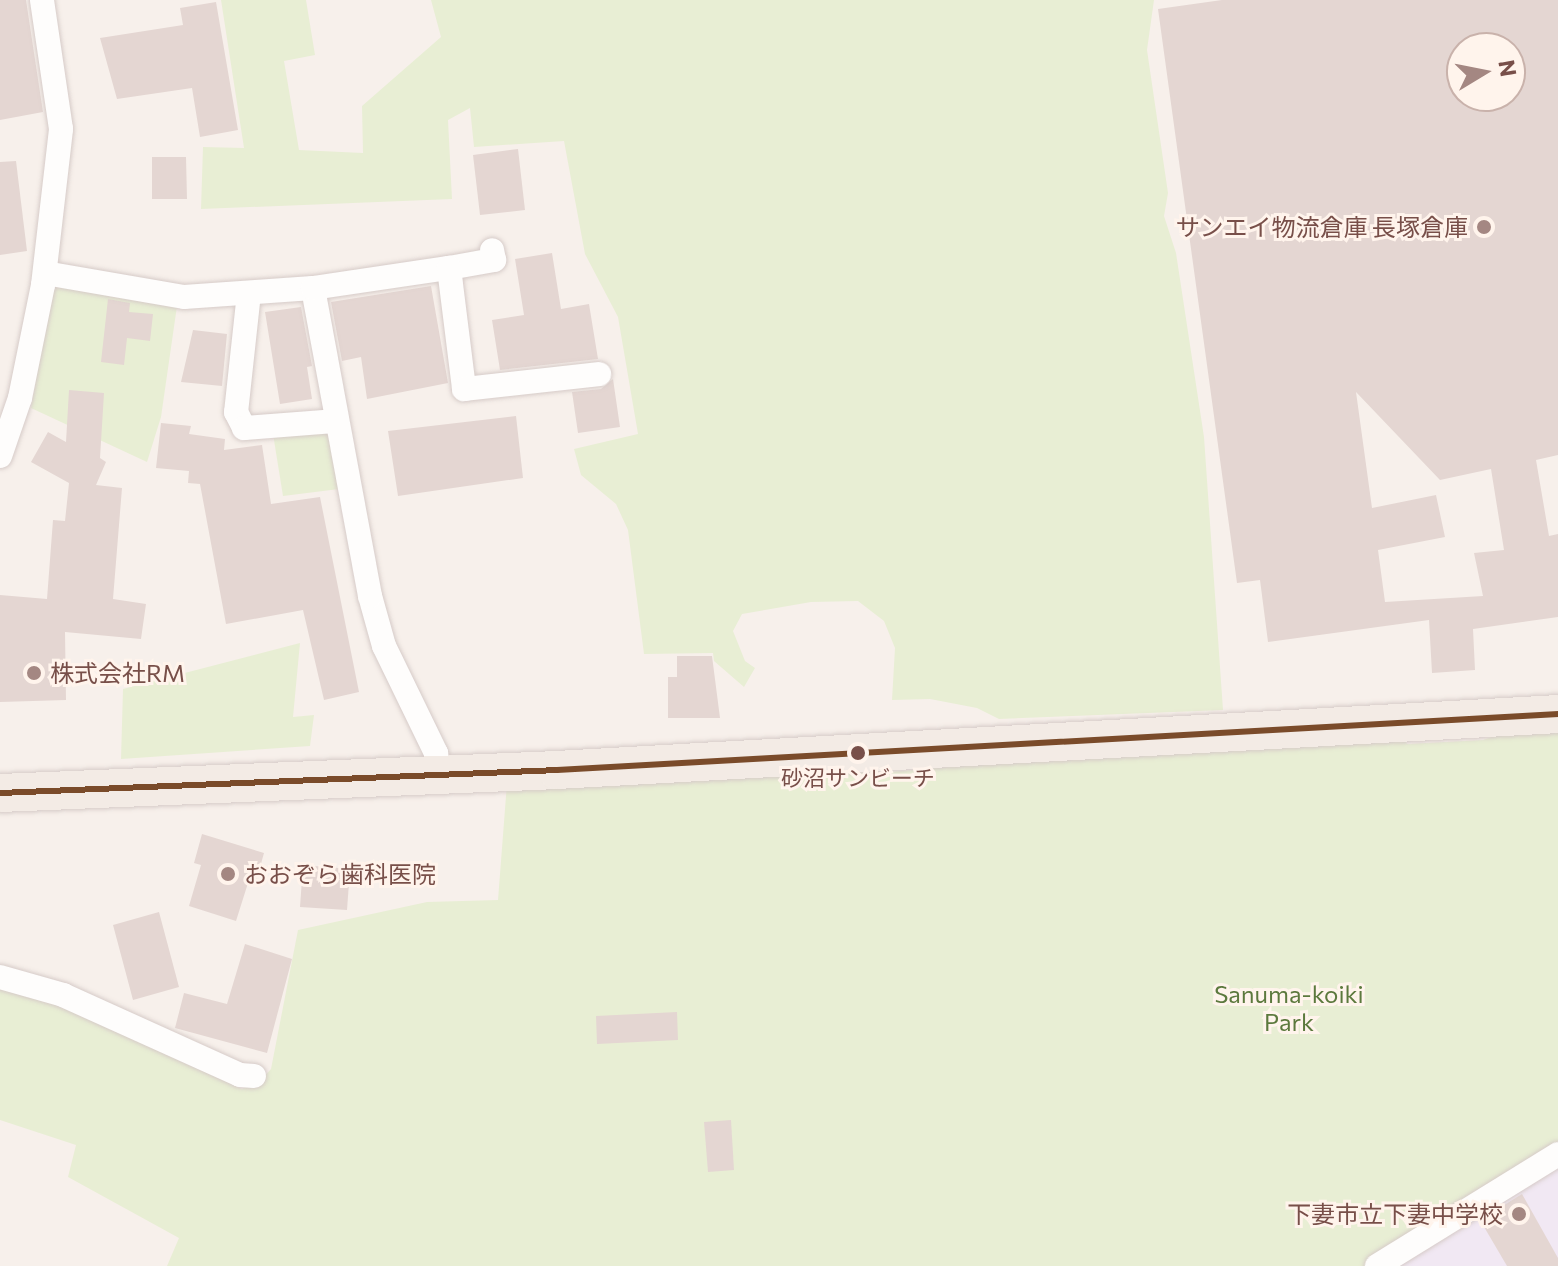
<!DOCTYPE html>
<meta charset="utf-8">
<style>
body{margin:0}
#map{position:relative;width:1558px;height:1266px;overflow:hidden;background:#f7f0eb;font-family:Commissioner,"Noto Sans JP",sans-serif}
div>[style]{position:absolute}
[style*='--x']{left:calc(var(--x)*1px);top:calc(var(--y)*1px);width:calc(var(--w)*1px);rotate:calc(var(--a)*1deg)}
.education>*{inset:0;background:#f1e8f3}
.green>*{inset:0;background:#e8eed4}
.building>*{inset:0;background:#e4d6d2}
.roads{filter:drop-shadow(0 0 2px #d6cbc8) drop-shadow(0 0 2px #d6cbc8)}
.street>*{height:24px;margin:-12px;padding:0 12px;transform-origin:12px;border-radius:12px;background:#fefdfc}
.primary>*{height:38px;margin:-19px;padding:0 19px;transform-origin:19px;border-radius:19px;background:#f3ebe5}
.bus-1>*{height:6px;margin:-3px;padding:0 3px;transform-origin:3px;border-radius:3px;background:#7a4b2a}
.dots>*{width:22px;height:22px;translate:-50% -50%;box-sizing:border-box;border:4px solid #fff4ec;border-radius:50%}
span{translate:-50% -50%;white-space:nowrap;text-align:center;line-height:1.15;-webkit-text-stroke:6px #fff4ec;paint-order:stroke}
.bus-label{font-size:22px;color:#784f49}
.poi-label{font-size:24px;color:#784f49}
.right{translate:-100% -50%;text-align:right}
.left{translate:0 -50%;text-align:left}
.park-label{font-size:24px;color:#5c793d}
.north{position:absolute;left:1446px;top:32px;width:80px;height:80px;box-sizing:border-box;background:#fff4ec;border:2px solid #c9b2ab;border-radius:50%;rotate:80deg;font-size:22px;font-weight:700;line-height:32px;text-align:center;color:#784f49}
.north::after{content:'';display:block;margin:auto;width:28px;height:36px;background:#a48782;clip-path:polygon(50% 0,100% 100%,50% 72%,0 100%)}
</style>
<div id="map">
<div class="education">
<div style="clip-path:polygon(1558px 1166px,1558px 1266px,1395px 1266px)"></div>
</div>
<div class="green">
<div style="clip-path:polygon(221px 0,306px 0,315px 55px,284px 61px,299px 150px,363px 153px,362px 106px,441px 37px,431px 0,1154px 0,1147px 50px,1168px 193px,1164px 216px,1176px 253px,1204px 437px,1223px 710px,999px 719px,977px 708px,930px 699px,892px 700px,895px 648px,884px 621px,858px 601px,811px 602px,742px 614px,733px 631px,745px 661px,755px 668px,744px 687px,714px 661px,713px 653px,644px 654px,628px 530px,616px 504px,581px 475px,574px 449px,638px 434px,618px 317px,585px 254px,564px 141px,474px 147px,470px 108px,448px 120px,452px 199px,201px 209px,203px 147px,244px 148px)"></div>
<div style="clip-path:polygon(53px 281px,177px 306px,161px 417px,147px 462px,31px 408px)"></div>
<div style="clip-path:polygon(318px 429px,330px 436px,339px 489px,283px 496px,273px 434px)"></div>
<div style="clip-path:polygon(300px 643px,293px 717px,314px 715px,310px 746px,121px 759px,123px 689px)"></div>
<div style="clip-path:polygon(1558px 727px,1558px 1146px,1365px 1266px,167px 1266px,179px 1238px,68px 1177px,76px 1145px,0 1120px,0 988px,74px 1010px,242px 1089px,261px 1080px,271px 1069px,298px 930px,427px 902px,498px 900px,507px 783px,889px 772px,1401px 730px,1407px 744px,1483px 740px,1516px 728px)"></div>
</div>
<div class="building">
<div style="clip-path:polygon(0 0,26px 0,43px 112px,0 120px)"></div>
<div style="clip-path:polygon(evenodd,1222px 0,1558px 0,1558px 455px,1536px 460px,1549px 536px,1558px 534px,1558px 617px,1473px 629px,1475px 670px,1432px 673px,1429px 620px,1268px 642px,1260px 580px,1237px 583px,1158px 9px,1222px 0,1462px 48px,1510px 48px,1510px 96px,1462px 96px,1462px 48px,1222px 0,1356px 392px,1440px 480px,1491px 469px,1504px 550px,1474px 553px,1483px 596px,1385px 602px,1378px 550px,1445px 537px,1436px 495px,1372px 508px,1356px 392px)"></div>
<div style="clip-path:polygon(216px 2px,238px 130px,200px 137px,192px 88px,117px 99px,100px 38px,183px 25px,180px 8px)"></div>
<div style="clip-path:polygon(518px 149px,525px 210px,480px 215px,473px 155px)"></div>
<div style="clip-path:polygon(152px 157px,186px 157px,187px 199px,152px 199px)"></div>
<div style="clip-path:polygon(16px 161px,27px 251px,0 255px,0 162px)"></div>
<div style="clip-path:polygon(552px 253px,561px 309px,589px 304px,598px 359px,500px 370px,492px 320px,524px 315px,515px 259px)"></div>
<div style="clip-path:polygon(431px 286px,448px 383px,367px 399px,361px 357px,342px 361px,331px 302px)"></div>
<div style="clip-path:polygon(108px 299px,130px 303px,129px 312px,153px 314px,150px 341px,127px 338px,124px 365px,101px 362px)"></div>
<div style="clip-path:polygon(301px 307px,312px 366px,307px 367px,312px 399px,280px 404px,265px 312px)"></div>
<div style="clip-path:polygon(193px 330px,227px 334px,222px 386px,181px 382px)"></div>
<div style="clip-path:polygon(613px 379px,620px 427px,578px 433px,572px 392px,601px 389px)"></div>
<div style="clip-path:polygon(69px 390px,104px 393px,100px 458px,106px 462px,96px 485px,122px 488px,113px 599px,146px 604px,141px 639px,65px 632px,66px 700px,0 702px,0 595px,47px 599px,53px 520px,65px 521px,69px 483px,31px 462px,48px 432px,66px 442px)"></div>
<div style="clip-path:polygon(516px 416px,523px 478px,398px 496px,388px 431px)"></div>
<div style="clip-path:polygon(161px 423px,191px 426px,189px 434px,225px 439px,224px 450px,262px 445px,271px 504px,320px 497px,359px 692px,324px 700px,303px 610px,226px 624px,200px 484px,188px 483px,189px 471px,156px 468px)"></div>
<div style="clip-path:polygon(677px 656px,712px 656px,720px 718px,668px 718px,668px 677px,677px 677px)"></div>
<div style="clip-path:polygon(202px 834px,264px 853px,255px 885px,248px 883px,236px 921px,189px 906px,201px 865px,194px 863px)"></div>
<div style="clip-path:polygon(303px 865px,350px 869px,347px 910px,300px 907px)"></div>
<div style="clip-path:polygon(159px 912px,179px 987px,133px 1000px,113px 925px)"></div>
<div style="clip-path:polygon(245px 944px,292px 959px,267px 1053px,175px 1028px,184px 993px,227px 1004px)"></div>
<div style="clip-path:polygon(677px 1012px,678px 1040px,597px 1044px,596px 1016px)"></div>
<div style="clip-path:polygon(731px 1120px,734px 1170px,708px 1172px,704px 1122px)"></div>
<div style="clip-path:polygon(1522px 1194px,1558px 1258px,1558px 1266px,1507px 1266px,1480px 1220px)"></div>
</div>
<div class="roads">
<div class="street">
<div style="--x:449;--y:268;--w:46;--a:-10.1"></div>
<div style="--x:494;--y:260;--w:10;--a:-101"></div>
<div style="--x:45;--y:273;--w:141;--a:9.8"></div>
<div style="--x:184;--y:297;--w:129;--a:-4"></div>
<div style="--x:249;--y:293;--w:120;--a:96.2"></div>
<div style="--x:236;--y:412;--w:18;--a:63"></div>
<div style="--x:244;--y:428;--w:91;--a:-4.4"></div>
<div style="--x:0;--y:456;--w:61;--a:-71"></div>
<div style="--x:20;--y:398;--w:115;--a:-78.5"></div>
<div style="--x:43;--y:285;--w:157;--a:-83.4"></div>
<div style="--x:61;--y:129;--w:130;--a:-98.4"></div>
<div style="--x:438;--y:774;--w:21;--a:-95"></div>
<div style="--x:436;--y:753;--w:119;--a:-115.9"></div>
<div style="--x:384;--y:646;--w:52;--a:-105.6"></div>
<div style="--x:370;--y:596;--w:313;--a:-100.5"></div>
<div style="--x:313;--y:288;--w:137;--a:-8.4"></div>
<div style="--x:449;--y:268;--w:122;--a:82.9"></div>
<div style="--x:464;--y:389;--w:136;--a:-6.3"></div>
<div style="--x:0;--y:977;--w:66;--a:15.9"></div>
<div style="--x:63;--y:995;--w:194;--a:24.3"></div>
<div style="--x:240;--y:1075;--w:14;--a:4"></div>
<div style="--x:1377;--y:1266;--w:213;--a:-31.7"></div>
</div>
<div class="primary">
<div style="--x:0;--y:793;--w:557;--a:-2.36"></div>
<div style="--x:557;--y:770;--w:1003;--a:-3.2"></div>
</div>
</div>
<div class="bus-1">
<div style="--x:0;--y:793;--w:557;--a:-2.36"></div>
<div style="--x:557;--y:770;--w:1003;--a:-3.2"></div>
</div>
<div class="dots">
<div style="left:1484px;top:227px;background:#a48782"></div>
<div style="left:34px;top:673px;background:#a48782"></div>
<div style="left:858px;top:753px;background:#784f49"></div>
<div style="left:228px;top:874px;background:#a48782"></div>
<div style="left:1519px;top:1214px;background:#a48782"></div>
</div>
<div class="bus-label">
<span style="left:858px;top:778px">砂沼サンビーチ</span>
</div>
<div class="poi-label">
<span class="right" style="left:1468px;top:227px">サンエイ物流倉庫 長塚倉庫</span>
<span class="left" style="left:50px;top:673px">株式会社RM</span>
<span class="left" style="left:244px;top:874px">おおぞら歯科医院</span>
<span class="right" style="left:1503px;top:1214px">下妻市立下妻中学校</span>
</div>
<div class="park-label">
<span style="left:1289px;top:1008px">Sanuma-koiki<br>Park</span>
</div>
<div class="north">N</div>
</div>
